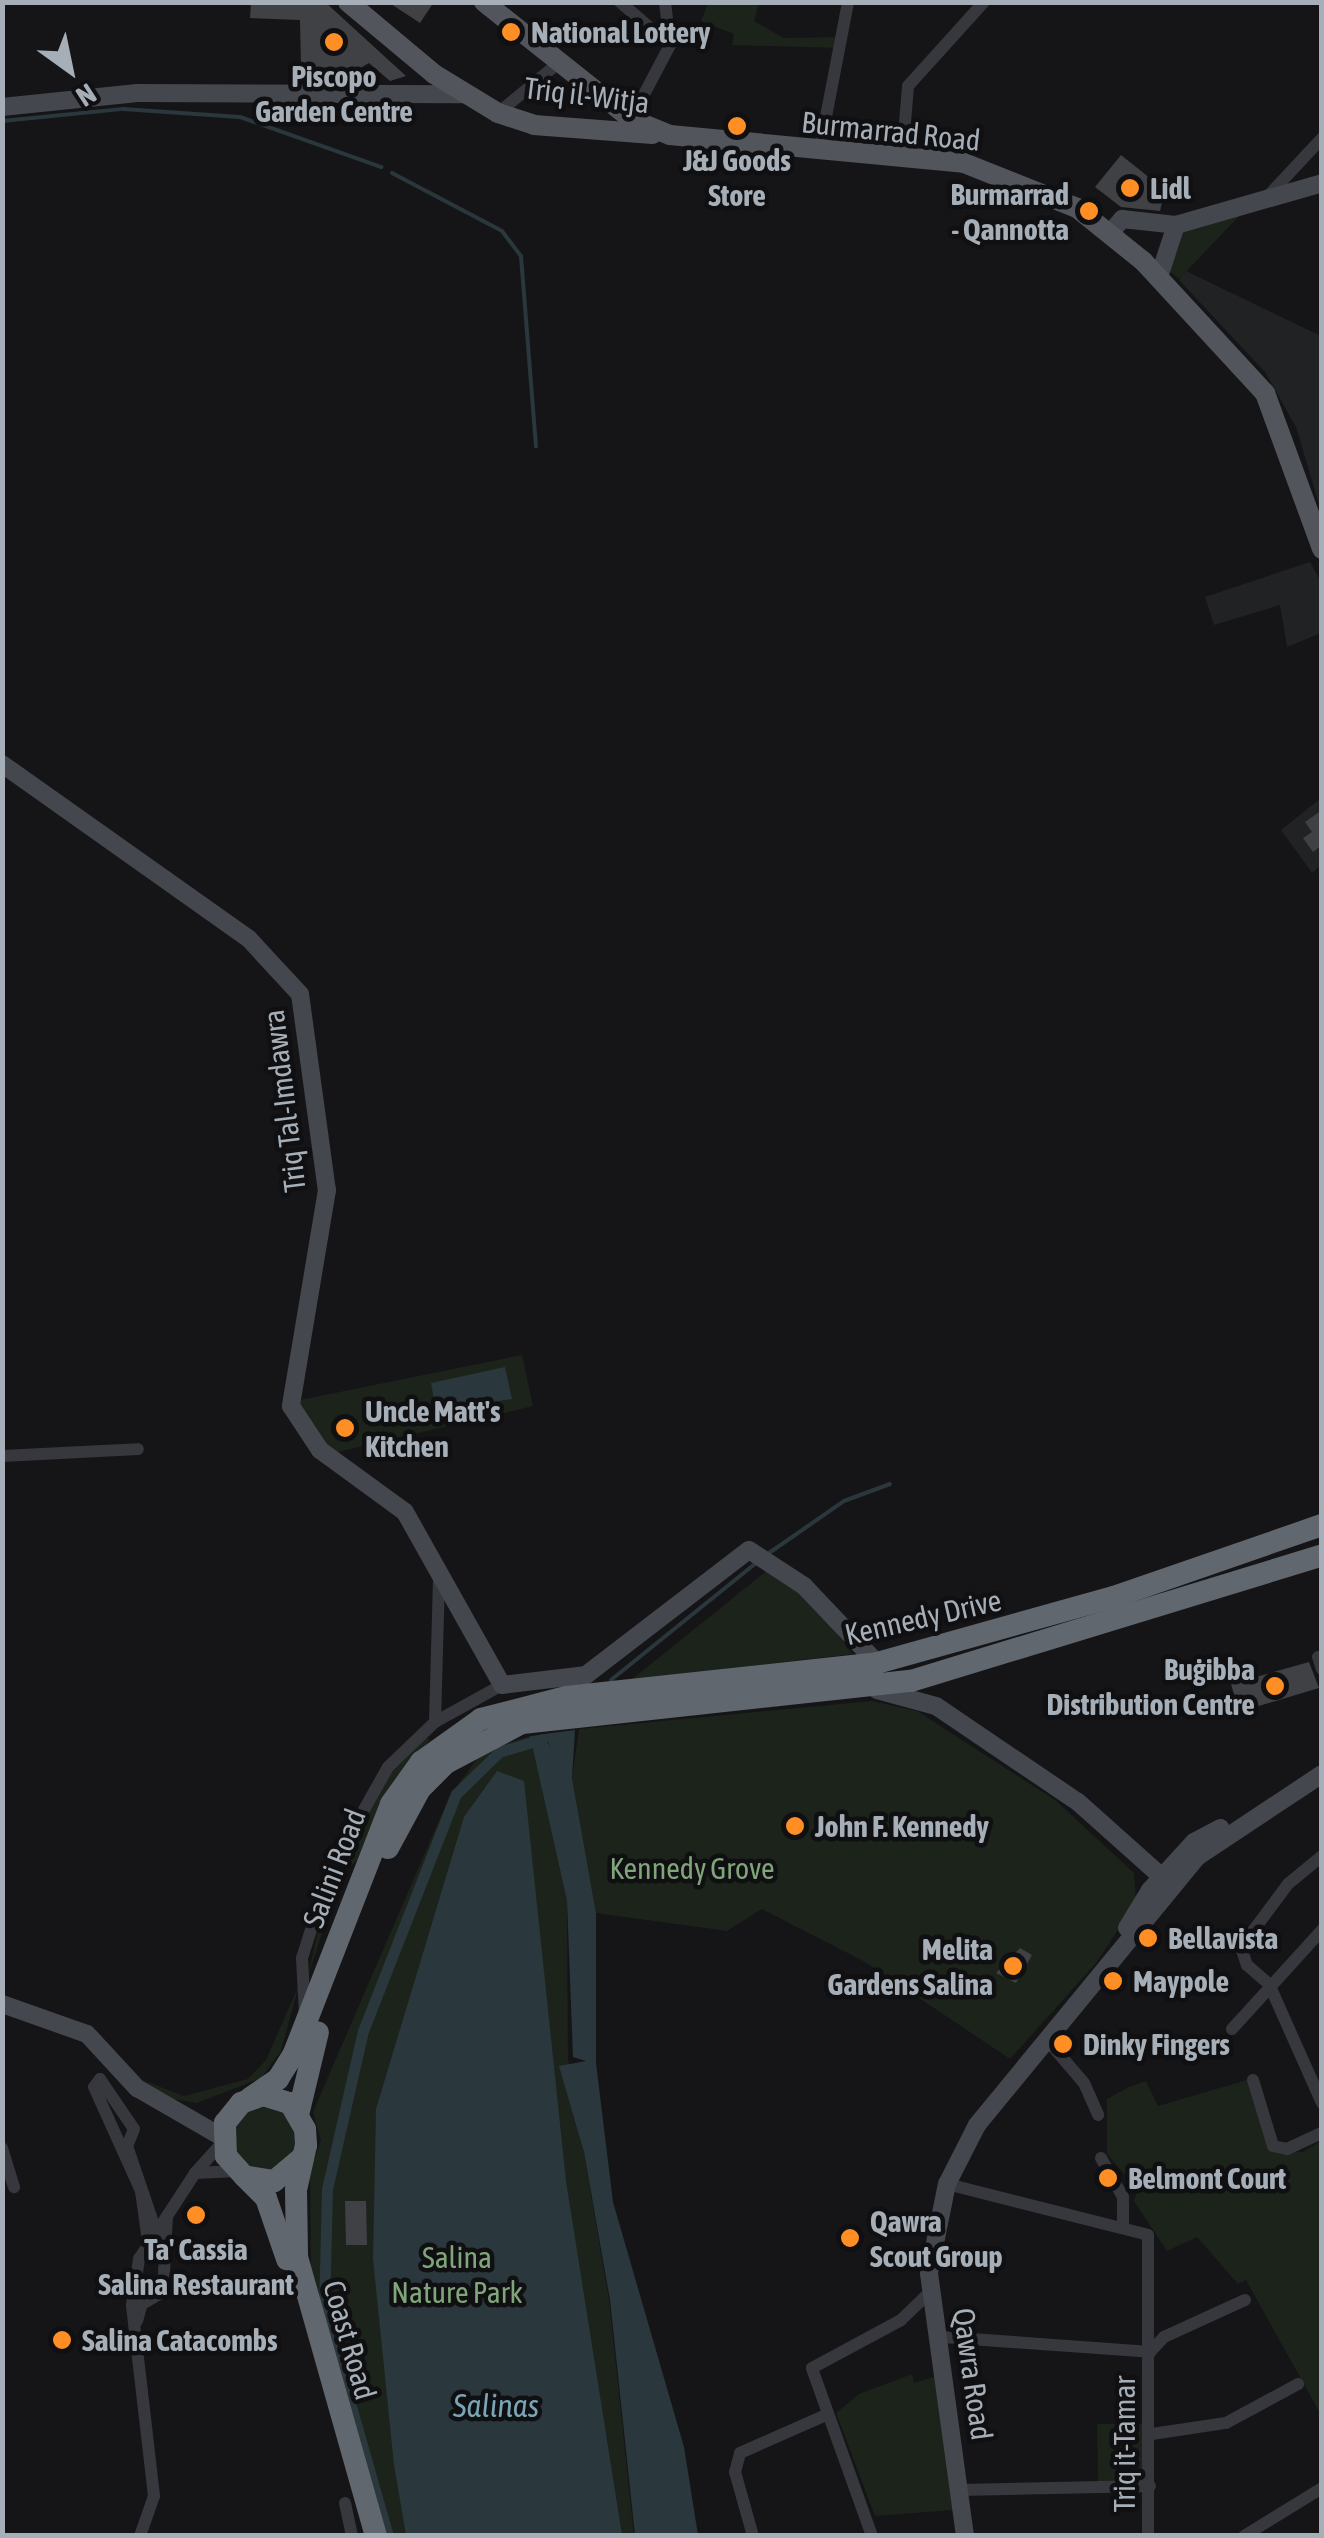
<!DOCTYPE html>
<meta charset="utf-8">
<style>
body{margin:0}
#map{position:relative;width:1324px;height:2538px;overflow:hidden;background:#151517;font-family:"Asap Condensed",sans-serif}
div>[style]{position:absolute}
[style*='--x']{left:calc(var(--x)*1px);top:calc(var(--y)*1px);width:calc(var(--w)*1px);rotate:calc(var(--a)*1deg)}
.built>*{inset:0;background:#212224}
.green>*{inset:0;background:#1b231b}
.round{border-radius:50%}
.water>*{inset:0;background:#2a373c}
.stream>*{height:4px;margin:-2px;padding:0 2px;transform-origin:2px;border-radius:2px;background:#2a373c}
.canal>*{height:11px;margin:-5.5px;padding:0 5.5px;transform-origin:5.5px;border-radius:5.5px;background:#2a373c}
.building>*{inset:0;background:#3f4144}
.street>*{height:12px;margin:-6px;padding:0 6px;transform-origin:6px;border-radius:6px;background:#36383d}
.secondary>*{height:18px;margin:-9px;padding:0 9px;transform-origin:9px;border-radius:9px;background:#44474d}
.primary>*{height:20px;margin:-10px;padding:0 10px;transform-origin:10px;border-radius:10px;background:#52565c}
.highway>*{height:22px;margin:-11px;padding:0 11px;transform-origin:11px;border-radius:11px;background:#61676e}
.dots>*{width:28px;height:28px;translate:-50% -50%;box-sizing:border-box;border:5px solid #101012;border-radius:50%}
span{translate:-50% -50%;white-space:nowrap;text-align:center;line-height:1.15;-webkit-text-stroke:9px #101012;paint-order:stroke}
.poi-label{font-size:30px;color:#a6afb8;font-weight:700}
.left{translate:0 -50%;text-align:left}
.right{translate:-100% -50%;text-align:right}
.street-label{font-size:30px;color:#a6afb8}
.park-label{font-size:30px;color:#80a57b}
.water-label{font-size:32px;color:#7aa5b6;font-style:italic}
.frame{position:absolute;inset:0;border:5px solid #a6afb8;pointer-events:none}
.north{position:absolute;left:20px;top:20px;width:100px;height:100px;-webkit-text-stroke:8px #101012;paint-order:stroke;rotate:147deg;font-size:28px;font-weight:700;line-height:40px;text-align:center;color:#a6afb8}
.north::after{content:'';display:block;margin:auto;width:35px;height:45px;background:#a6afb8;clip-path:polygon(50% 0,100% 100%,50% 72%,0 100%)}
</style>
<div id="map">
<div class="built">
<div style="clip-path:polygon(1186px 271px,1321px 336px,1321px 511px,1296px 427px,1265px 372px,1179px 280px)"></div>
<div style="clip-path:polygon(1310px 562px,1321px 582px,1321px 633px,1287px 647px,1280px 605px,1214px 625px,1205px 597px)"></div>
<div style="clip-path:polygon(1321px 798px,1321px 865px,1312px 873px,1281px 830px)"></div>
</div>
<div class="green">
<div style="clip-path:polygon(708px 3px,759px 3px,754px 21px,784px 38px,841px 37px,839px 48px,732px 45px,734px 34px,701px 21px)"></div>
<div style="clip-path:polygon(1244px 211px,1179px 279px,1168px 270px,1183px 230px)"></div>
<div style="clip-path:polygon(522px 1355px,533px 1406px,329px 1454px,299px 1415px,300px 1400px)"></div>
<div style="clip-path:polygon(769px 1569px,803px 1590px,853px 1654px,631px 1680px)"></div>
<div style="clip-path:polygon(872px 1701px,917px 1711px,1055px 1800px,1134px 1873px,1136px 1902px,1097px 1962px,1010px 2059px,867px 1963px,762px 1909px,727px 1931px,596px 1913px,572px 1778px,579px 1729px)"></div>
<div style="clip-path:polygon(423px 1735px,430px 1740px,389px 1789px,357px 1860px,340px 1878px,307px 1979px,330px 1879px,397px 1761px)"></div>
<div style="clip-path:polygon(530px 1736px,567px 1901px,568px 2058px,609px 2300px,634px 2535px,380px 2535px,311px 2285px,310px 2169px,321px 2141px,313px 2112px,450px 1795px,483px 1751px)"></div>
<div style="clip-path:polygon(299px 1985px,281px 2051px,261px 2078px,197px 2103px,172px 2099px,142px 2080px,184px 2096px,248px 2079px,266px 2060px)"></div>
<div style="clip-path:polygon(1247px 2080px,1270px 2151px,1303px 2152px,1321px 2141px,1321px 2415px,1246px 2280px,1238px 2284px,1197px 2237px,1167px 2251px,1134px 2201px,1138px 2190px,1107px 2154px,1107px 2099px,1129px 2087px,1146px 2081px,1158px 2106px)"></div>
<div class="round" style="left:233px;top:2107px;width:64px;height:64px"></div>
<div style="clip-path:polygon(912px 2374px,914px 2383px,941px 2375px,953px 2510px,875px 2516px,836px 2413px,859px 2394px)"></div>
<div style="clip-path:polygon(1097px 2424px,1144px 2424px,1146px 2475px,1138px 2482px,1098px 2483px)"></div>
</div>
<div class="water">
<div style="clip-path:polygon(505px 1367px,512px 1399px,436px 1411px,431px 1383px)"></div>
<div style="clip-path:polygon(575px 1730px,572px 1778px,596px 1913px,596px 2063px,613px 2202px,684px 2447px,698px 2535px,635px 2535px,610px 2300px,584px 2152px,559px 2066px,586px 2061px,573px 2057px,567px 1901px,530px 1736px,543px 1735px,551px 1748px,544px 1734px)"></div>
<div style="clip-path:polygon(497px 1771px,524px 1781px,566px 2181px,622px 2535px,406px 2535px,394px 2465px,373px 2259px,376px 2109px,464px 1817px)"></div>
</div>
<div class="stream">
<div style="--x:2;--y:121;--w:122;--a:-5.7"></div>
<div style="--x:123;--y:109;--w:117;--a:3.9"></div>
<div style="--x:240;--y:117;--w:150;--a:19.5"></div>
<div style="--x:392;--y:173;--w:124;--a:27.8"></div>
<div style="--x:502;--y:231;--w:31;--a:53"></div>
<div style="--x:521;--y:256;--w:191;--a:85.5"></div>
<div style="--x:769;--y:1553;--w:91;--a:-34.7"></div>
<div style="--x:844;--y:1501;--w:49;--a:-20.3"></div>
<div style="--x:611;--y:1680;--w:188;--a:-38.9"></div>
</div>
<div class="canal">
<div style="--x:388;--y:2536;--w:234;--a:-105.9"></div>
<div style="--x:324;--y:2311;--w:122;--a:-88.6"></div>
<div style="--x:327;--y:2189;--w:162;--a:-77.2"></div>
<div style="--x:363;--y:2031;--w:255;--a:-68.6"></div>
<div style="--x:456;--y:1794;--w:60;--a:-44.3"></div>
<div style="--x:499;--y:1752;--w:45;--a:-16.8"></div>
</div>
<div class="building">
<div style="clip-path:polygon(251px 2px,325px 2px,406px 76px,390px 81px,369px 63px,357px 70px,301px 66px,300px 20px,250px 18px)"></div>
<div style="clip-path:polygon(388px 2px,434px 2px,420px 23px)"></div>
<div style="clip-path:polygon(1121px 155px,1165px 190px,1160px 211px,1121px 207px,1095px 187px)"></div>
<div style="clip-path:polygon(1322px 810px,1322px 845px,1313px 852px,1303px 838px,1312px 832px,1305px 822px)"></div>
<div style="clip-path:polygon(1309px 1662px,1319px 1688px,1239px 1712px,1231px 1684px)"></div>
<div style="clip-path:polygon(1020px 1948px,1032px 1955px,1016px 1983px,996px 1973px)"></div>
<div style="clip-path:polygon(345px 2201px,366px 2201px,367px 2245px,346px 2245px)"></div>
</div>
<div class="street">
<div style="--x:620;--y:2;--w:66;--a:40.7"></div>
<div style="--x:498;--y:113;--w:83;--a:-39.6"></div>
<div style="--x:631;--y:119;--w:84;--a:-62.2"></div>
<div style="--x:670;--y:45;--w:43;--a:-96.6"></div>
<div style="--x:819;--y:153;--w:154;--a:-79.1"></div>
<div style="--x:902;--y:158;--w:72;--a:-85.2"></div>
<div style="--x:908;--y:86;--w:113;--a:-47.9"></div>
<div style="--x:1268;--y:196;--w:79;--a:-47"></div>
<div style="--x:2;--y:1456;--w:136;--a:-2.9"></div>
<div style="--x:1318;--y:1657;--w:13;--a:72"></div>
<div style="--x:435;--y:1722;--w:77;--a:-28.9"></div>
<div style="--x:1322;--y:1856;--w:44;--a:140.5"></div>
<div style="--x:1288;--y:1884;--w:79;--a:126.7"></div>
<div style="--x:1241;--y:1947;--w:19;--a:72"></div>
<div style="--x:1247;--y:1965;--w:29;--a:41"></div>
<div style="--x:1269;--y:1984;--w:130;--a:66"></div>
<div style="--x:305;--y:2015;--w:57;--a:-93"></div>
<div style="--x:302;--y:1958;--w:92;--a:-72.3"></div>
<div style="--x:330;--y:1870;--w:118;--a:-60.6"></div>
<div style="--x:388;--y:1767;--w:65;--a:-43.8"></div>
<div style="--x:435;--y:1722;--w:147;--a:-88.4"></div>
<div style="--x:1232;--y:2029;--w:134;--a:-47.7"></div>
<div style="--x:1048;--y:2041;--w:55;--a:49.4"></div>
<div style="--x:1084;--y:2083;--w:35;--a:66"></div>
<div style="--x:1253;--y:2080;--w:69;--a:73.1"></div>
<div style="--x:1273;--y:2146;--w:14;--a:12"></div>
<div style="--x:1287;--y:2149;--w:38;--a:-25"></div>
<div style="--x:222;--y:2143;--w:40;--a:132"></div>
<div style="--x:195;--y:2173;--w:42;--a:-2.7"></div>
<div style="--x:2;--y:2148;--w:41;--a:72.9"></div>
<div style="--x:1101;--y:2158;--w:45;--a:60.6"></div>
<div style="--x:1123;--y:2197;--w:27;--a:90"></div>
<div style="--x:947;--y:2184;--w:207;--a:14.2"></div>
<div style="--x:1148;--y:2235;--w:301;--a:90"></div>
<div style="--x:148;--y:2241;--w:50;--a:-98"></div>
<div style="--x:141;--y:2191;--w:114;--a:-114.3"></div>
<div style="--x:94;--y:2087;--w:10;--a:-53"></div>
<div style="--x:100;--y:2079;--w:60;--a:55.8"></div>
<div style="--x:134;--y:2129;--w:18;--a:112"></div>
<div style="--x:127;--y:2146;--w:90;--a:71.2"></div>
<div style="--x:137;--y:2321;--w:18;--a:-74"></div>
<div style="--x:142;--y:2304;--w:24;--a:-30"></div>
<div style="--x:163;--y:2292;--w:76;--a:-87"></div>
<div style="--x:943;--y:2337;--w:208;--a:4.1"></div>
<div style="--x:1150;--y:2352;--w:21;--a:-47"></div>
<div style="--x:1164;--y:2337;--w:89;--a:-24.6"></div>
<div style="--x:1152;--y:2434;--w:75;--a:-8.5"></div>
<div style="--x:1226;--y:2423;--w:82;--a:-28.4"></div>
<div style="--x:960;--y:2490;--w:190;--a:-1.2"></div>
<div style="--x:345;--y:2503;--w:34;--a:78"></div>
<div style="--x:140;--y:2536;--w:42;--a:-70.7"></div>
<div style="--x:154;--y:2496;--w:192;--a:-96.6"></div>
<div style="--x:132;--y:2305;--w:47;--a:-81.3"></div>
<div style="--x:139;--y:2259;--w:103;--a:-56.9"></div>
<div style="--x:753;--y:2536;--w:66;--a:-105.7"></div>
<div style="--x:735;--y:2472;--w:20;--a:-75"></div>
<div style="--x:740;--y:2453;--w:94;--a:-23.8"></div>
<div style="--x:872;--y:2536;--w:178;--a:-109.7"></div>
<div style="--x:812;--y:2368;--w:101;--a:-28.3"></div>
<div style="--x:901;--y:2320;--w:45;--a:-44.1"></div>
<div style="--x:1244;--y:2536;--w:92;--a:-31.6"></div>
</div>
<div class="secondary">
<div style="--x:2;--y:107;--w:136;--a:-5.9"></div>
<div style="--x:137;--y:93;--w:325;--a:0.2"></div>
<div style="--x:1112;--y:231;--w:16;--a:-50"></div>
<div style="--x:1122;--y:219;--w:54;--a:6.3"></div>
<div style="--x:1176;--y:225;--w:152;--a:-16"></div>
<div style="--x:1159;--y:277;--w:55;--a:-71.9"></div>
<div style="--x:2;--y:764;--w:303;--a:35.3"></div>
<div style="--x:249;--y:939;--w:75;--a:47.2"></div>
<div style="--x:300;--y:994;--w:198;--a:82.2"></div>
<div style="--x:327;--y:1190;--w:219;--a:99.5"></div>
<div style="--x:291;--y:1406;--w:53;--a:56.6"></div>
<div style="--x:320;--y:1450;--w:105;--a:36.1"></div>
<div style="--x:405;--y:1512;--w:198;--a:60.7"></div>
<div style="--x:502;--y:1685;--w:85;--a:-6.8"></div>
<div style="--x:586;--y:1675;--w:205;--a:-37.5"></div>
<div style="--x:749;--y:1550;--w:66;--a:33.2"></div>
<div style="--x:804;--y:1586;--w:106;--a:46.5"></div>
<div style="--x:877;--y:1690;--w:61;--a:15.2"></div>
<div style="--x:936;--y:1706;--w:171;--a:34.1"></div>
<div style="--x:1078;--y:1802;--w:113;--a:41.8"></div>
<div style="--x:1162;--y:1877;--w:23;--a:92"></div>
<div style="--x:1127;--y:1928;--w:44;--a:-58.8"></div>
<div style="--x:1150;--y:1890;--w:65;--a:-47.5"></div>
<div style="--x:1194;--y:1842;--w:30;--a:-28"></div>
<div style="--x:2;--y:2004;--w:90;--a:19.4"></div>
<div style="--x:87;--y:2034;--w:74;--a:47.2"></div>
<div style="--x:137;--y:2088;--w:98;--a:30"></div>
<div style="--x:965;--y:2536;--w:265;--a:-97.8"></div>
<div style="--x:929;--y:2273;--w:91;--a:-78.6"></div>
<div style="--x:947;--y:2184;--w:66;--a:-63"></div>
<div style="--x:977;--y:2125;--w:347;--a:-50.6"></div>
<div style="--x:1197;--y:1857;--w:150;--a:-33.6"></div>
</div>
<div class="primary">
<div style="--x:348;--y:2;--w:112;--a:39.9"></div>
<div style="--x:434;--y:74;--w:75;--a:31.4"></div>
<div style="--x:498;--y:113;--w:38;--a:18"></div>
<div style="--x:534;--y:125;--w:119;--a:4.3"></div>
<div style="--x:484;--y:2;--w:188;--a:38.5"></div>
<div style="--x:631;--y:119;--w:42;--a:22.3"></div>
<div style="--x:670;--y:135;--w:295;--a:5.4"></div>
<div style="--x:964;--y:163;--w:122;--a:21.7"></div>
<div style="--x:1077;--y:208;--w:85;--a:38.8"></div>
<div style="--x:1143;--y:261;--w:180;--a:47.3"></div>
<div style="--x:1265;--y:393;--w:166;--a:69.9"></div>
</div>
<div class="highway">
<div style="--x:388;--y:1848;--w:67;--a:-61.5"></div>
<div style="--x:420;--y:1789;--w:37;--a:-45"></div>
<div style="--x:446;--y:1763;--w:86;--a:-27.8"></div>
<div style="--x:522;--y:1723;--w:391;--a:-6.2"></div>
<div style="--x:911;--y:1681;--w:430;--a:-17"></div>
<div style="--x:250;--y:2098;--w:34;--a:-34"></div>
<div style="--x:278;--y:2079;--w:31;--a:-58"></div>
<div style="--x:294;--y:2053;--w:267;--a:-68.7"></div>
<div style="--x:391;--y:1804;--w:52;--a:-54.5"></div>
<div style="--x:421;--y:1762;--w:74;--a:-35.6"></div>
<div style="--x:481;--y:1719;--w:88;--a:-14.5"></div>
<div style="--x:566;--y:1697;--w:313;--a:-6.2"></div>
<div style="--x:877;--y:1663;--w:246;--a:-15.6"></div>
<div style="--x:1114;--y:1597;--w:220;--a:-19.1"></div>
<div style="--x:298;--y:2115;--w:85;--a:-76.5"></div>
<div style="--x:303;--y:2157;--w:38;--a:140"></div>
<div style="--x:274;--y:2181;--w:30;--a:-171"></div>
<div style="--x:244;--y:2176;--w:27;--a:-132"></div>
<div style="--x:226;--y:2156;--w:33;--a:-92"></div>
<div style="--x:225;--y:2123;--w:26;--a:-51"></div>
<div style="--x:241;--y:2103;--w:23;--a:-20"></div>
<div style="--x:263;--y:2095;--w:28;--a:17"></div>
<div style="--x:290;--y:2103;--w:30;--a:60"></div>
<div style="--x:305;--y:2129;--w:16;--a:86"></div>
<div style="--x:306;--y:2145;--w:46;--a:102.5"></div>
<div style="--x:296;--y:2190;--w:67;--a:89.1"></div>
<div style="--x:297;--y:2257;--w:290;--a:74.2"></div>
<div style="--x:246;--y:2178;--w:28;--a:45"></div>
<div style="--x:266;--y:2198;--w:65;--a:71"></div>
</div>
<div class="dots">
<div style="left:511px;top:32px;background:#ff8f25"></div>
<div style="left:334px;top:42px;background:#ff8f25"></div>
<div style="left:737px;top:126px;background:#ff8f25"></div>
<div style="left:1130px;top:188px;background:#ff8f25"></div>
<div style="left:1089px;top:211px;background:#ff8f25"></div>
<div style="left:345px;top:1428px;background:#ff8f25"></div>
<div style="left:1275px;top:1686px;background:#ff8f25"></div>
<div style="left:795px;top:1826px;background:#ff8f25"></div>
<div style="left:1148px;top:1938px;background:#ff8f25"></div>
<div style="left:1013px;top:1966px;background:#ff8f25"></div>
<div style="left:1113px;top:1981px;background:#ff8f25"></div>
<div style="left:1063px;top:2044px;background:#ff8f25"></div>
<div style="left:1108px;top:2178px;background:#ff8f25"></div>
<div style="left:196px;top:2215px;background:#ff8f25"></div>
<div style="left:850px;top:2238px;background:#ff8f25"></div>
<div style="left:62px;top:2340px;background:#ff8f25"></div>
</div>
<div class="poi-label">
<span class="left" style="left:531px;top:32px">National Lottery</span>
<span style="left:334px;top:93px">Piscopo<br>Garden Centre</span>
<span style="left:737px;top:177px">J&amp;J Goods<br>Store</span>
<span class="left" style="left:1150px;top:188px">Lidl</span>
<span class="right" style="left:1069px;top:211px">Burmarrad<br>- Qannotta</span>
<span class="left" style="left:365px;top:1428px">Uncle Matt's<br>Kitchen</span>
<span class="right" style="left:1255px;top:1686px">Buġibba<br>Distribution Centre</span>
<span class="left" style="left:815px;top:1826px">John F. Kennedy</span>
<span class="left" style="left:1168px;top:1938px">Bellavista</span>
<span class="right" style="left:993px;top:1966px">Melita<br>Gardens Salina</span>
<span class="left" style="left:1133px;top:1981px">Maypole</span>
<span class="left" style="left:1083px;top:2044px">Dinky Fingers</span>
<span class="left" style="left:1128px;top:2178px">Belmont Court</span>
<span class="left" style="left:870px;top:2238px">Qawra<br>Scout Group</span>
<span style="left:196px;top:2266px">Ta' Cassia<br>Salina Restaurant</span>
<span class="left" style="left:82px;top:2340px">Salina Catacombs</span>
</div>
<div class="street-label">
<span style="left:587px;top:95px;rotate:7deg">Triq il-Witja</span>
<span style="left:891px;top:131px;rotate:6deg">Burmarrad Road</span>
<span style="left:284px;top:1101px;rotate:-97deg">Triq Tal-Imdawra</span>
<span style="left:923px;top:1617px;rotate:-13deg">Kennedy Drive</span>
<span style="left:334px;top:1868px;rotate:-69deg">Salini Road</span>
<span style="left:350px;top:2340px;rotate:74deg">Coast Road</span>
<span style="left:973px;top:2374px;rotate:82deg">Qawra Road</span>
<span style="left:1124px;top:2444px;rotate:-90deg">Triq it-Tamar</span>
</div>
<div class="park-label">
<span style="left:692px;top:1868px">Kennedy Grove</span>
<span style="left:457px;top:2274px">Salina<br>Nature Park</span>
</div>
<div class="water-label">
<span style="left:496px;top:2406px">Salinas</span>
</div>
<div class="frame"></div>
<div class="north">N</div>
</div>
